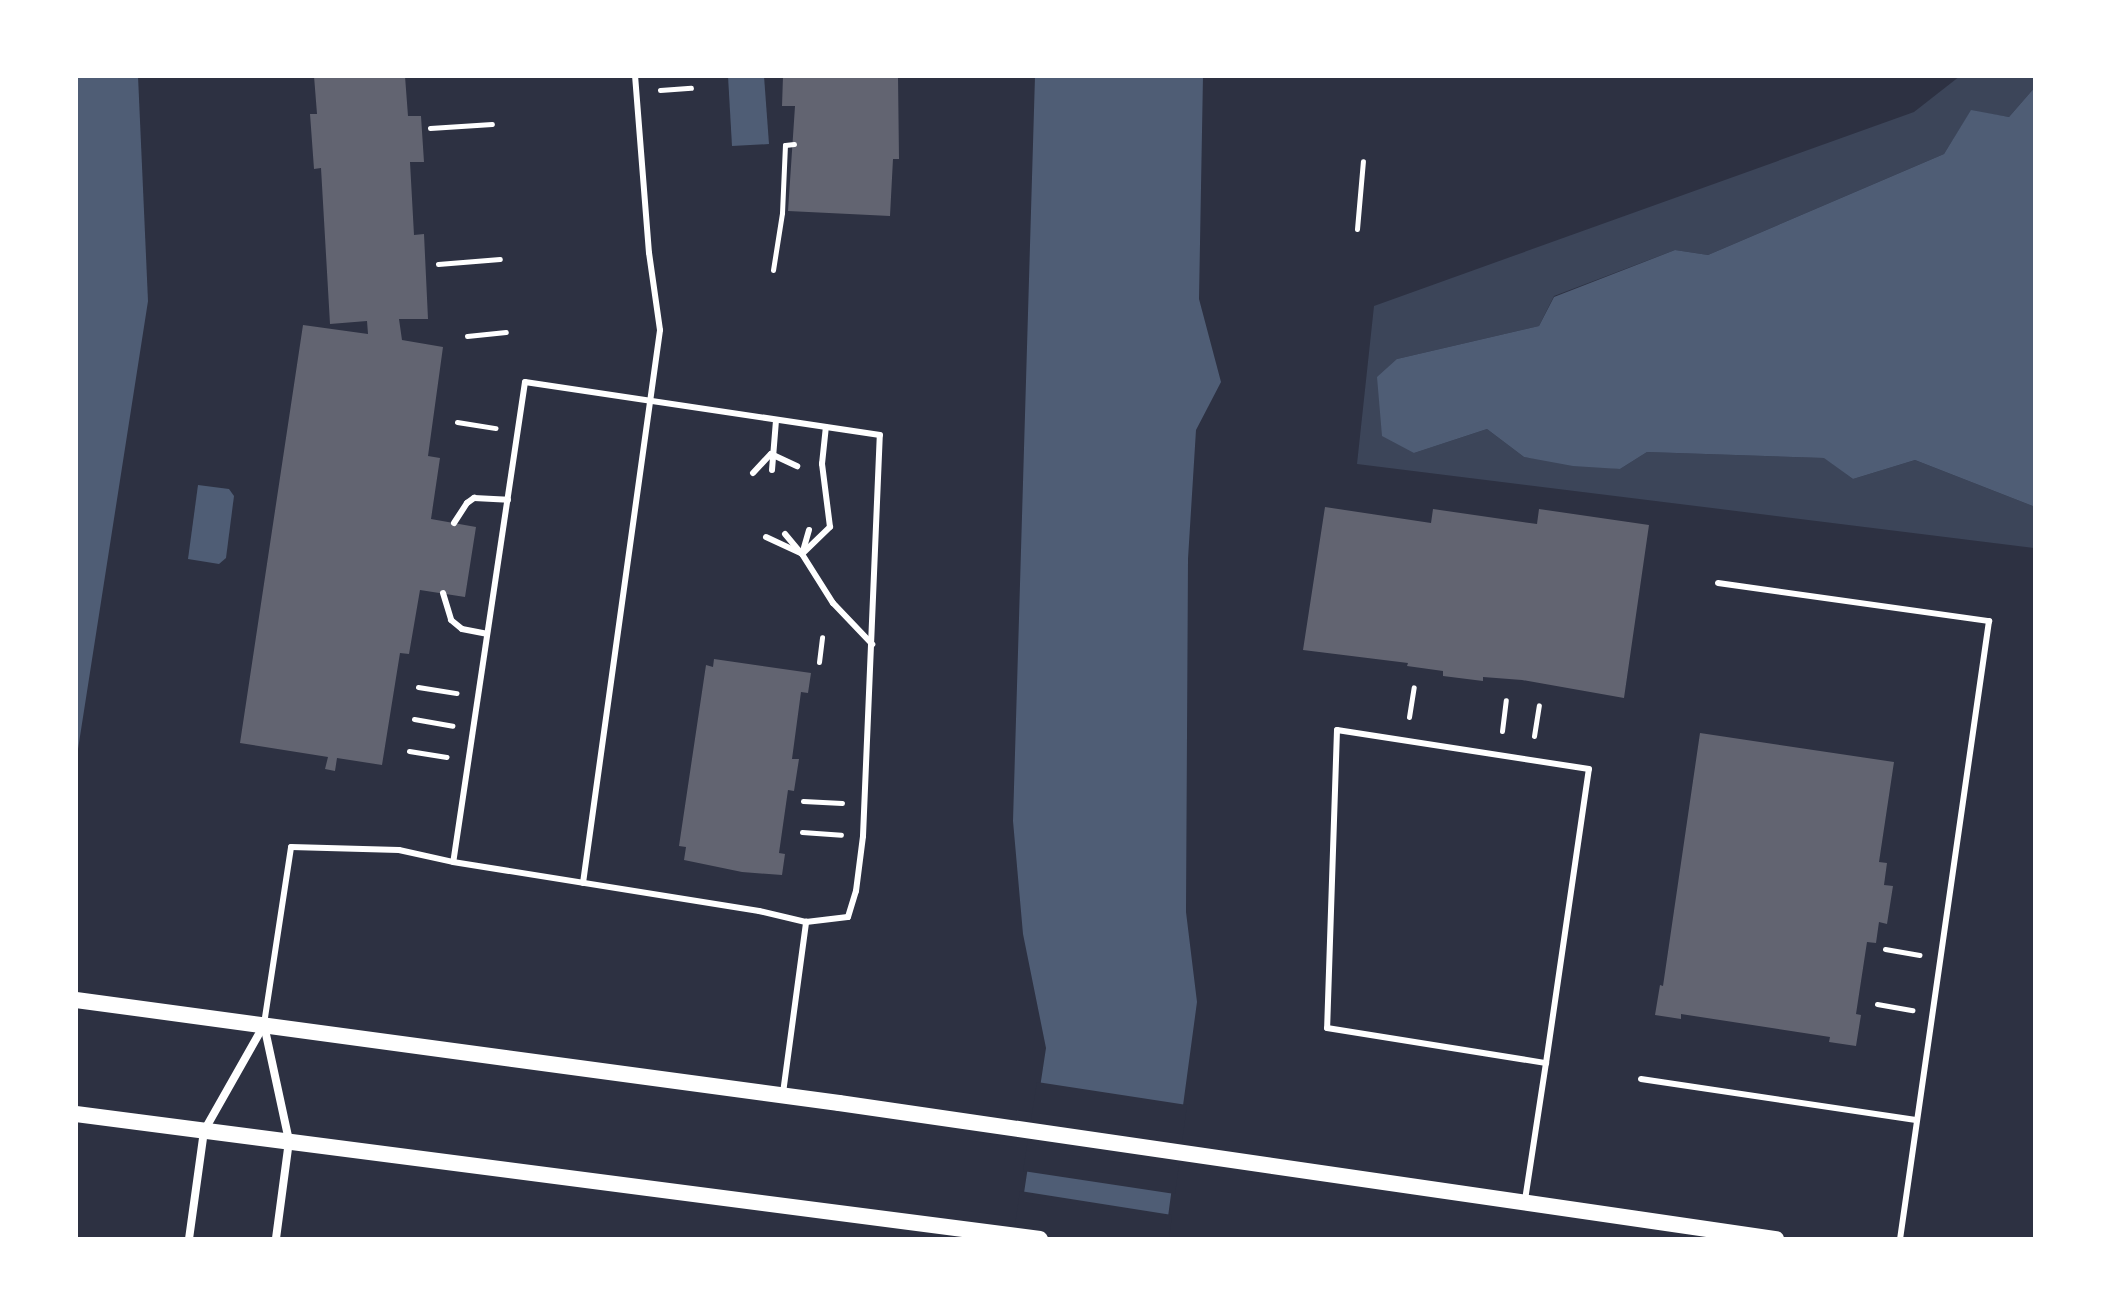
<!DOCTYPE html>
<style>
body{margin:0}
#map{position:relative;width:2111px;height:1315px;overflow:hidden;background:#2d3142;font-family:"Space Grotesk",sans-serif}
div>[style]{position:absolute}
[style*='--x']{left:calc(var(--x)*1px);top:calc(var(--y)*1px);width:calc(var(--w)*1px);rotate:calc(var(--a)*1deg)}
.green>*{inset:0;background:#3c4559}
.water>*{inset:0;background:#4f5d75}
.pier>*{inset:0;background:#2d3142}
.building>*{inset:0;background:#626471}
.path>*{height:5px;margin:-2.5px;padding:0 2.5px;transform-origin:2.5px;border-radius:2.5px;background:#fff}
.service>*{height:6px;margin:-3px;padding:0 3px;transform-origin:3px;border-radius:3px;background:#fff}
.minor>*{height:8px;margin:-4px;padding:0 4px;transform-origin:4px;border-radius:4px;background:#fff}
.secondary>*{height:16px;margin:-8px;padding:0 8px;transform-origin:8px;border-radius:8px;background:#fff}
span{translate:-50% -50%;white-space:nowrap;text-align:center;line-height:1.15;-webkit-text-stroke:7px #fff;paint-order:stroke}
.frame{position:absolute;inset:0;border:78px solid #fff;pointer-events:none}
</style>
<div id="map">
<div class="green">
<div style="clip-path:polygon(1960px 76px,2035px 76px,2035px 87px,2009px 117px,1971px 111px,1944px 154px,1708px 255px,1675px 250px,1554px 296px,1539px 326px,1397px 359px,1414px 453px,1487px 429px,1524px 457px,1620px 469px,1647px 452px,1825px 458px,1853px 479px,1915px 460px,2035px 507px,2035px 548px,1357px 464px,1374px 306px,1914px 112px)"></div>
</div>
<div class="water">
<div style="clip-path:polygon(76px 76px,138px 76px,148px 301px,76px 762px)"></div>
<div style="clip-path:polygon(728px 76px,764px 76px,769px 144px,732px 146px)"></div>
<div style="clip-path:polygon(1035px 76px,1203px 76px,1199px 299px,1221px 382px,1196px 430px,1188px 559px,1186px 912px,1197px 1002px,1165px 1239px,1017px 1239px,1046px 1048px,1023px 934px,1013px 821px)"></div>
<div style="clip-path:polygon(2035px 87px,2035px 507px,1915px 460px,1853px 479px,1824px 458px,1647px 452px,1620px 469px,1573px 466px,1524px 457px,1487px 429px,1414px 453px,1382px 436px,1377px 377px,1397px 359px,1539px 326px,1554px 297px,1675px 250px,1708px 255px,1944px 154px,1971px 110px,2009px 117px)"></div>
<div style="clip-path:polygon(198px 485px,229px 489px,234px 496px,226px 558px,219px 564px,188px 559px)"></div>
</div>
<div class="pier">
<div style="clip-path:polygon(1037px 1082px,1187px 1105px,1175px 1194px,1023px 1171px)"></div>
<div style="clip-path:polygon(1020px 1191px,1172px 1215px,1169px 1239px,1013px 1239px)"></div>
</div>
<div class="building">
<div style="clip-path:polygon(314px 76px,405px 76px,408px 116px,421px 116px,424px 162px,410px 162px,414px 235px,424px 234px,428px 319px,399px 319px,402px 340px,443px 347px,428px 456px,440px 458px,431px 519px,476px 527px,465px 597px,420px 590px,409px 654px,400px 653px,382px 765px,337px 758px,335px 771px,325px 769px,328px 757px,240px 743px,303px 325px,368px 334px,367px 321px,330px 324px,321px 168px,314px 169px,310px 114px,317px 114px)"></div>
<div style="clip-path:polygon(783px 76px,898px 76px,899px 159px,893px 159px,890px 216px,788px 211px,795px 106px,782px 106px)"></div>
<div style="clip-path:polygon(1325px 507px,1431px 523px,1433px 509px,1537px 524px,1539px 509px,1649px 525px,1624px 698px,1522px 680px,1483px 677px,1483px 681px,1443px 676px,1443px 671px,1407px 666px,1408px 663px,1303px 650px)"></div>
<div style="clip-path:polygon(714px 659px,811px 673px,808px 693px,801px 692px,792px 759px,799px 759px,794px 791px,788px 790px,779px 853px,785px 854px,782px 875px,742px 872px,684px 860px,686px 847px,679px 846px,706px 665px,713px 667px)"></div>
<div style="clip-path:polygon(1700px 733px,1894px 762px,1879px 862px,1887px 863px,1884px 885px,1893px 886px,1887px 924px,1879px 922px,1876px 943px,1867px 942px,1856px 1014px,1861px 1015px,1856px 1046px,1829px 1042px,1830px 1037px,1681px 1014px,1681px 1019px,1655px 1015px,1660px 985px,1663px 986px)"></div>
</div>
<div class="path">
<div style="--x:660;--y:90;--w:31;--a:-4"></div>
<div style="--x:430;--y:128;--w:62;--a:-3.7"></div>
<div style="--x:1357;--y:229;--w:68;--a:-85"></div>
<div style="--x:438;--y:264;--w:62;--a:-4.6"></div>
<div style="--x:773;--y:270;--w:58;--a:-81"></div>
<div style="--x:782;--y:213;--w:68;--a:-87.5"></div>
<div style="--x:785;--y:145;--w:9;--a:-6"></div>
<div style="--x:467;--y:336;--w:39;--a:-6"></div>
<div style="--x:457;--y:422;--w:39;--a:9"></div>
<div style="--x:819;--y:662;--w:25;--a:-83"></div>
<div style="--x:418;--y:687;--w:39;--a:9"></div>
<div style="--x:1409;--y:717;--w:30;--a:-81"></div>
<div style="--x:414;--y:719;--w:39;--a:10"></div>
<div style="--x:1502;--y:731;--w:31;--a:-83"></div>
<div style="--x:1534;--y:736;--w:31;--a:-81"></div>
<div style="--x:409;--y:751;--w:38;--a:9"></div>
<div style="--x:803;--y:801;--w:39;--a:3"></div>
<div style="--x:802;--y:832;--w:39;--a:4"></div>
<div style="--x:1885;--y:949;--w:35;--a:10"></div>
<div style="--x:1877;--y:1004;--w:36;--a:10"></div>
</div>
<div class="service">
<div style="--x:771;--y:454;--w:29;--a:25"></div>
<div style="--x:772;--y:470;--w:50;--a:-85.4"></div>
<div style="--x:753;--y:473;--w:26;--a:-47"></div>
<div style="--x:454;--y:523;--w:24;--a:-57"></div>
<div style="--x:467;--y:503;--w:9;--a:-36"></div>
<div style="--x:474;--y:498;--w:34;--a:3"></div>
<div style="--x:809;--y:530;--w:25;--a:106"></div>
<div style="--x:802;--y:554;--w:58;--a:57.7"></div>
<div style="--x:833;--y:603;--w:57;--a:46.4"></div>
<div style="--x:785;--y:534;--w:23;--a:50"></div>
<div style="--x:766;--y:537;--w:40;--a:25"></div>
<div style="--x:802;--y:554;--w:39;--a:-44"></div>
<div style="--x:830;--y:527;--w:64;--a:-97.2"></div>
<div style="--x:822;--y:464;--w:37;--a:-84"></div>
<div style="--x:1718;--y:583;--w:274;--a:8"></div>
<div style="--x:1989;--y:621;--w:624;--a:98.19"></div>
<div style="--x:443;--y:593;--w:28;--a:73"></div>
<div style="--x:451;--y:620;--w:14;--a:39"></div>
<div style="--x:462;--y:629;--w:25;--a:11"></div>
<div style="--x:583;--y:883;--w:558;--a:-82.07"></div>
<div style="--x:660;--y:330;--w:78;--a:-98.1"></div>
<div style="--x:649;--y:253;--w:178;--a:-94.5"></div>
<div style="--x:264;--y:1024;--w:179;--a:-81.3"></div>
<div style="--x:291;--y:847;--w:108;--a:1.6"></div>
<div style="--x:399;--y:850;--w:55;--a:12.5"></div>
<div style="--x:453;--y:862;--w:310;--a:9.1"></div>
<div style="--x:759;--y:911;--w:48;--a:13.2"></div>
<div style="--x:806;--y:922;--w:42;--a:-6.8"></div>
<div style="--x:848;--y:917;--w:27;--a:-73"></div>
<div style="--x:856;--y:891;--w:55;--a:-82.7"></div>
<div style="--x:863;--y:836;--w:401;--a:-87.6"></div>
<div style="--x:880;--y:435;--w:359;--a:-171.5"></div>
<div style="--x:525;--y:382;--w:485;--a:98.5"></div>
<div style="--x:1641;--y:1079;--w:278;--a:8.5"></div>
<div style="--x:783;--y:1093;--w:173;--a:-82.3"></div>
<div style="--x:1525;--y:1200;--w:139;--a:-81.3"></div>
<div style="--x:1546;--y:1063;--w:297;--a:-81.7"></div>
<div style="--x:1589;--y:769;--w:255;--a:-171.2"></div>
<div style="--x:1337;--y:730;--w:298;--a:91.9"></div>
<div style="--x:1327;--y:1028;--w:222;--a:9.1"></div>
</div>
<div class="minor">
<div style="--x:264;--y:1025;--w:119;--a:77.8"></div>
<div style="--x:289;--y:1141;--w:99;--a:97.6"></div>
<div style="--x:189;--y:1239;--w:109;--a:-82.1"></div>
<div style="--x:204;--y:1131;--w:122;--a:-60.5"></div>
</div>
<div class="secondary">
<div style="--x:76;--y:1000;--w:770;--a:7.69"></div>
<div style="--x:839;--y:1103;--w:947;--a:8.26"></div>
<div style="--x:76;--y:1114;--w:972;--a:7.39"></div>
</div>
<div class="frame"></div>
</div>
